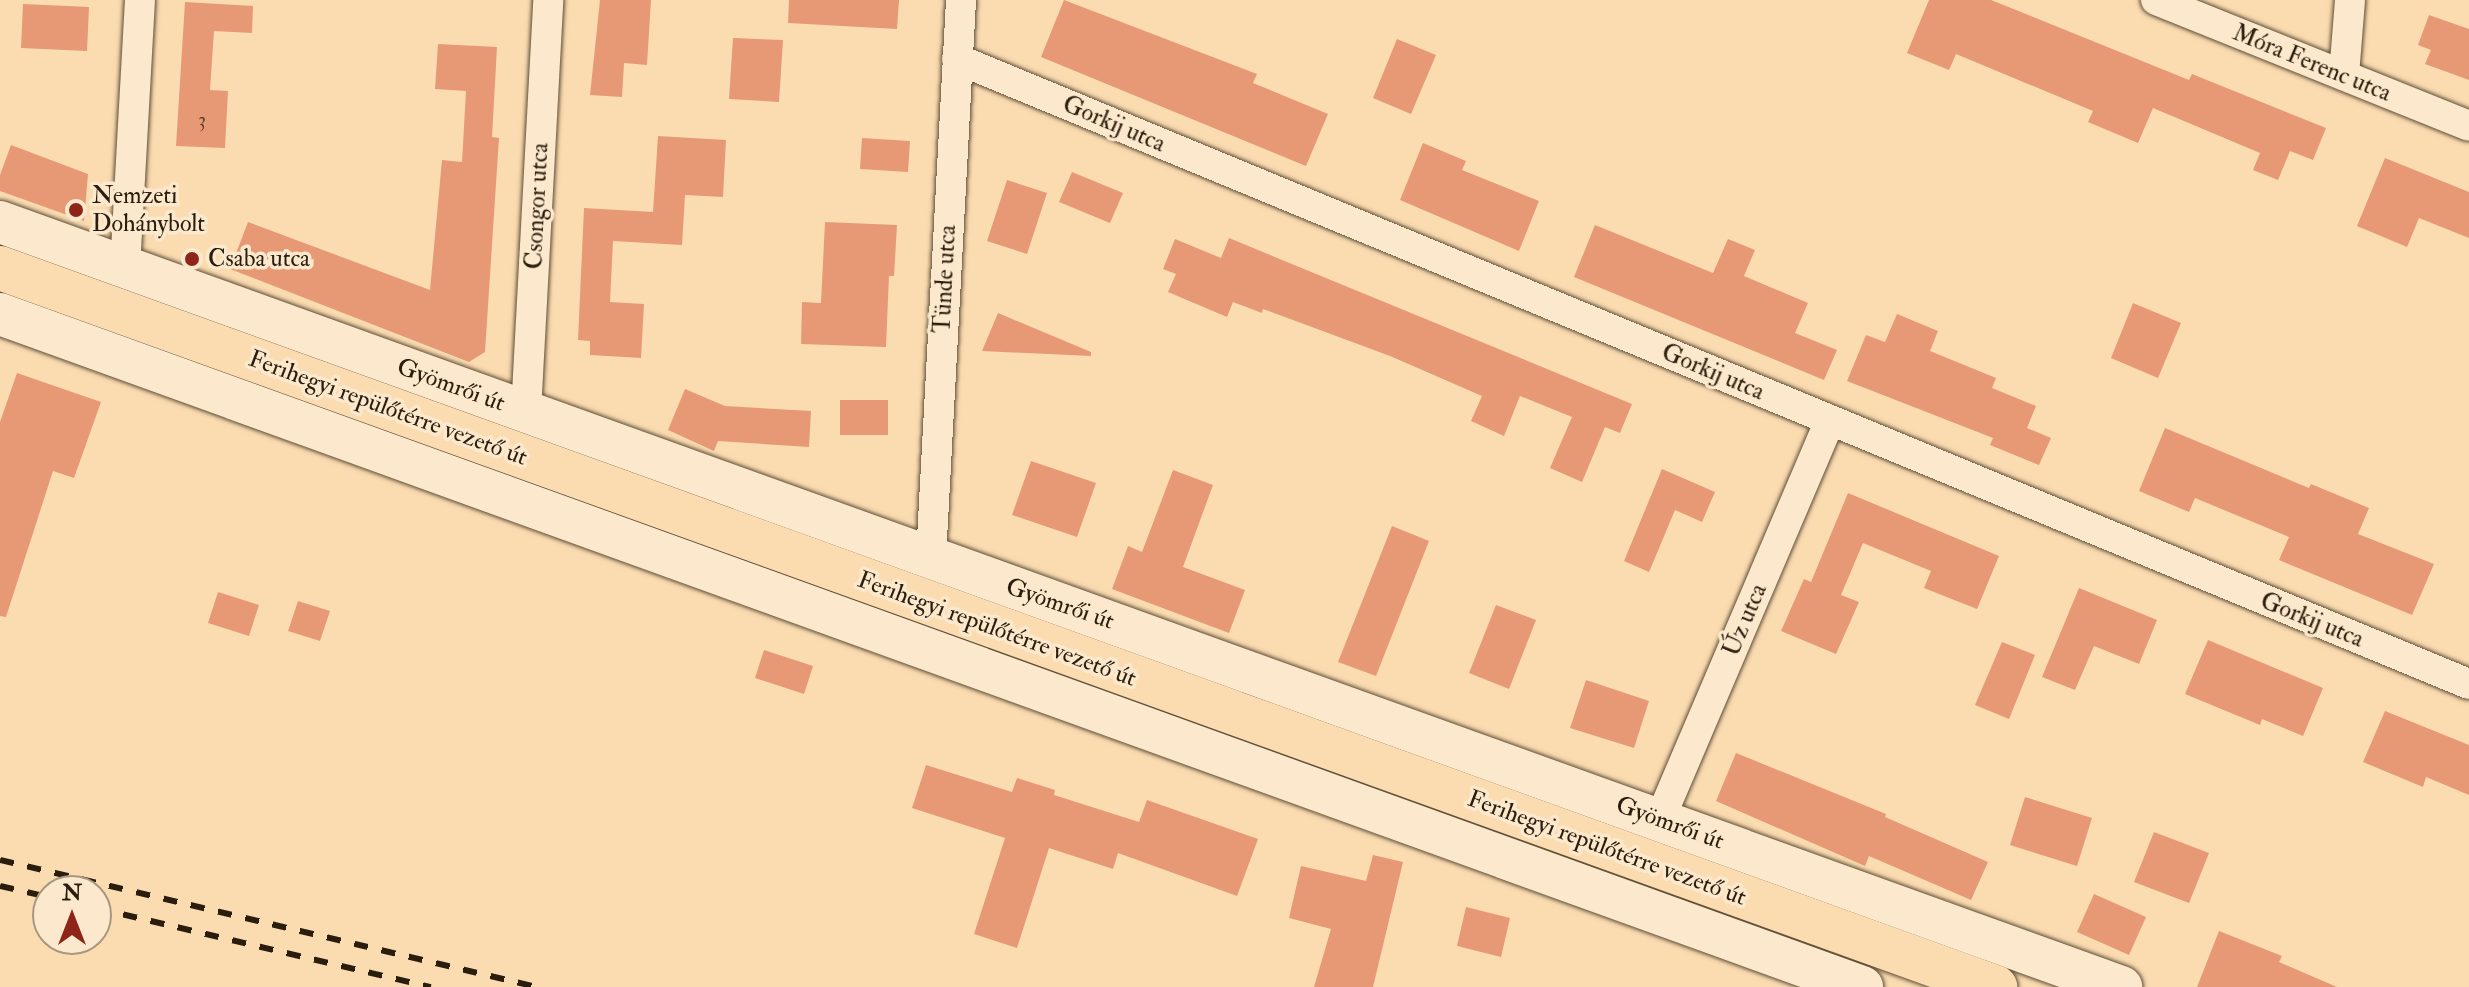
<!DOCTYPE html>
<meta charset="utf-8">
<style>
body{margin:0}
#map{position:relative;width:2469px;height:987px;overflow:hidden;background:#fbdcb1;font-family:"IM FELL Double Pica",serif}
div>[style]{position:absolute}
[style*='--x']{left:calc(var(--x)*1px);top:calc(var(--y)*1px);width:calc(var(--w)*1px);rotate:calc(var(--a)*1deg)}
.building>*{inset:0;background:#e79976}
.roads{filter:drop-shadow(0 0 2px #5e4d36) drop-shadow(0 0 2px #5e4d36)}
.street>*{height:30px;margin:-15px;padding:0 15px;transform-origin:15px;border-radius:15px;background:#fce8cc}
.secondary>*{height:42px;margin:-21px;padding:0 21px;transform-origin:21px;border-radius:21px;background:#fce8cc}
.primary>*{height:44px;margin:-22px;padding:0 22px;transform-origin:22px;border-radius:22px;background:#fbdcb1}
.rail>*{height:6px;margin-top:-3px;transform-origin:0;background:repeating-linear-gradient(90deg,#2a1d0d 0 14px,transparent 0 28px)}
.dots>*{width:22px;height:22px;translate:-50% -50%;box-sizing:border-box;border:4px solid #fce8cc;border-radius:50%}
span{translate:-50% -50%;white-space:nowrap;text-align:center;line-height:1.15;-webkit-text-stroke:7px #fce8cc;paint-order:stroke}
.number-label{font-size:20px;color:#593c27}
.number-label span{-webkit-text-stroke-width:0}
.street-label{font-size:24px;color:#2a1d0d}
.poi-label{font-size:24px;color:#2a1d0d}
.left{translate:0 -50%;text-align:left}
.north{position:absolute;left:32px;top:875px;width:80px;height:80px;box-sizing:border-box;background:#fce8cc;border:2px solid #a89780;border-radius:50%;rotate:0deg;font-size:22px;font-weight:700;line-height:32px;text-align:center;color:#2a1d0d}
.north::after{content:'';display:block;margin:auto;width:28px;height:36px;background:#8f2418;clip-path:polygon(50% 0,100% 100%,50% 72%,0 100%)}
</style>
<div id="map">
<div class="building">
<div style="clip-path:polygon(600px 0,651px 0,647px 65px,624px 63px,622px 97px,590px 95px)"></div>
<div style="clip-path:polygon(789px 0,899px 0,897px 29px,788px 23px)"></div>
<div style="clip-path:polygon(1064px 0,1257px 74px,1253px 83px,1328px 114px,1306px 166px,1041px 57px)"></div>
<div style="clip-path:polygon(1929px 0,1991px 0,2189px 80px,2192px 74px,2326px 128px,2313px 160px,2290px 151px,2278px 180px,2253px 170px,2260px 153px,2153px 108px,2138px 143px,2088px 122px,2093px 111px,1956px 54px,1949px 70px,1907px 53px)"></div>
<div style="clip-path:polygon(185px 2px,253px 6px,252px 33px,214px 31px,210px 90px,228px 91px,225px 148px,176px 146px)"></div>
<div style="clip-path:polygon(23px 4px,89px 7px,87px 51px,21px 48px)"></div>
<div style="clip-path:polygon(2429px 15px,2469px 29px,2469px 80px,2425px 64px,2431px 50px,2418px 45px)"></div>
<div style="clip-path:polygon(733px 38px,783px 40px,779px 102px,729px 99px)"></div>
<div style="clip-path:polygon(1397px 39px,1436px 55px,1411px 114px,1373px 98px)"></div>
<div style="clip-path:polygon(438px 44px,497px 47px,492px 137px,499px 138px,485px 352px,469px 362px,230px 269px,248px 222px,430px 290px,442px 160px,462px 162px,466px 91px,435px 89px)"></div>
<div style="clip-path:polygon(658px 136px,726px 140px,723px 197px,685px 195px,682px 245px,613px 241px,610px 302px,644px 304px,641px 358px,590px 355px,590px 341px,578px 340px,584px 208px,653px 212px)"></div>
<div style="clip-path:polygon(862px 138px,910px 141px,908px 172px,860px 169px)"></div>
<div style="clip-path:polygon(1423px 143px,1466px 161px,1462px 170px,1539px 201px,1519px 251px,1400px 200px)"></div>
<div style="clip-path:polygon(11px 145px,88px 174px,84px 221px,0 191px,0 175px)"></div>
<div style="clip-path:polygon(2385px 158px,2469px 192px,2469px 238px,2419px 218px,2407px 247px,2357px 226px)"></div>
<div style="clip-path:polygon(1072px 172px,1123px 193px,1110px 223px,1059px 202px)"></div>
<div style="clip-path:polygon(1007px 180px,1047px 193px,1027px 254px,987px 241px)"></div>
<div style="clip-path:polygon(825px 222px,897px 225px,894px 276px,889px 276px,886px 347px,801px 344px,802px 302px,821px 303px)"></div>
<div style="clip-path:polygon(1595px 225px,1713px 273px,1728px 239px,1755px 250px,1744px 276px,1808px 303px,1795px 333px,1837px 350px,1824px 380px,1574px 277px)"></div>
<div style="clip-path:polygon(1229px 238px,1632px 404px,1620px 433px,1605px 427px,1582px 482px,1550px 468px,1572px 417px,1520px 396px,1504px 436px,1471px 421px,1482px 396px,1390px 356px,1263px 309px,1262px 313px,1233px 302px,1227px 317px,1168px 292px,1176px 274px,1163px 269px,1175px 239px,1221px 258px)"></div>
<div style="clip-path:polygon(2133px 303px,2181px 323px,2158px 378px,2111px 358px)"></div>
<div style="clip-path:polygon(998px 313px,1091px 352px,1091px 356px,982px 351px)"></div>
<div style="clip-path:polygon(1897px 314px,1938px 331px,1930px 351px,1996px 378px,1992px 388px,2036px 406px,2027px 428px,2051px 438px,2039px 465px,1990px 445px,1993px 438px,1847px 381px,1866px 335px,1885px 342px)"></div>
<div style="clip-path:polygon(17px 373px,101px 402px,74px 478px,53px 471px,6px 617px,0 616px,0 422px)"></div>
<div style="clip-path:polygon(685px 389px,725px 406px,811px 411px,809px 447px,718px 441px,714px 451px,668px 430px)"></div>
<div style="clip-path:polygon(840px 400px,888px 400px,888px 435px,840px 435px)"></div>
<div style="clip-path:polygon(2165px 428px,2309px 488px,2311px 484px,2369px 508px,2358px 534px,2434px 564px,2412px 615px,2279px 560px,2289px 537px,2195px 498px,2189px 512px,2139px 491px)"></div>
<div style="clip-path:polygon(1031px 461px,1096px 483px,1077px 537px,1012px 515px)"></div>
<div style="clip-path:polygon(1662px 469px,1715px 492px,1702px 522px,1675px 510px,1649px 572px,1624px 561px)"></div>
<div style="clip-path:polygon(1173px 470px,1213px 485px,1183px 567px,1245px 590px,1229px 633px,1112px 589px,1128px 546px,1142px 552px)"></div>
<div style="clip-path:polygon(1848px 493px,1999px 556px,1977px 609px,1924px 588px,1931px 571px,1863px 543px,1841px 595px,1859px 602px,1836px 654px,1781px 631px,1804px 579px,1811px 582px)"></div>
<div style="clip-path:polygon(1392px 526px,1429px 541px,1376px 676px,1338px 662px)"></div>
<div style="clip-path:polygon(2079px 588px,2157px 620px,2139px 664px,2094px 646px,2075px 690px,2042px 677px)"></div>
<div style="clip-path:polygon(218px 592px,259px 605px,249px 636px,208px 623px)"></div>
<div style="clip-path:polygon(298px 601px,330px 611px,320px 641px,288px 631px)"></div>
<div style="clip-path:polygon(1496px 605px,1536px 620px,1509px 689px,1469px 673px)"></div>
<div style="clip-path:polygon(2208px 640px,2323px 688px,2303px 736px,2262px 719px,2260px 725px,2185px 694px)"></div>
<div style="clip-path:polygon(2002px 642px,2035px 655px,2009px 719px,1975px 705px)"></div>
<div style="clip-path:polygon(764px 650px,813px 666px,804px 694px,755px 678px)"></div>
<div style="clip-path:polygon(1586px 680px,1649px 701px,1634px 748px,1570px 728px)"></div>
<div style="clip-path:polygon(2385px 711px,2469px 745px,2469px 795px,2426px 777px,2423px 787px,2363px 762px)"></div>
<div style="clip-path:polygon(1736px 753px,1886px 814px,1885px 817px,1988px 862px,1971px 900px,1869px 856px,1865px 866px,1716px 801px)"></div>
<div style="clip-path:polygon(926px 765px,1012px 792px,1017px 778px,1055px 790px,1054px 795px,1139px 822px,1147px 800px,1258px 839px,1237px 896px,1118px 853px,1113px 869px,1049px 848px,1017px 948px,974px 934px,1005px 838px,912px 808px)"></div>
<div style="clip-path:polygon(2025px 797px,2092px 818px,2077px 866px,2010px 845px)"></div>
<div style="clip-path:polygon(2154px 832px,2209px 853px,2189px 903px,2134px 882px)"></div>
<div style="clip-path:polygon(1373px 855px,1403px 862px,1373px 987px,1314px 987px,1331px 929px,1289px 918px,1301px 866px,1366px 881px)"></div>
<div style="clip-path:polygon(2094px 894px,2146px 917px,2129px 955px,2077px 932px)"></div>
<div style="clip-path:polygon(1466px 907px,1510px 918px,1501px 957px,1457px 946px)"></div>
<div style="clip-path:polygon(2219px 931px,2282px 956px,2279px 962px,2337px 987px,2197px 987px)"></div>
</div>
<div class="roads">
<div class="street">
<div style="--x:2156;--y:0;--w:337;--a:21.9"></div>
<div style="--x:957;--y:59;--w:1636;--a:22.46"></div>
<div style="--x:2344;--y:75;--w:75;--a:-85.4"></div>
<div style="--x:125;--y:268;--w:268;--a:-86.8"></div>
<div style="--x:526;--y:412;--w:413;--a:-86.9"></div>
<div style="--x:931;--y:558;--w:559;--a:-86.92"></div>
<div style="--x:1660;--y:819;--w:433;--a:-66.9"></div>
</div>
<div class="secondary">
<div style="--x:0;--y:222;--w:2255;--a:19.83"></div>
<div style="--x:0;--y:314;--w:1980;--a:19.87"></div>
</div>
<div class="primary">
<div style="--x:0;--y:268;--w:2121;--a:19.82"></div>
</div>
</div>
<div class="rail">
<div style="--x:0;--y:860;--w:552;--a:13.31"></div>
<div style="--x:0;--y:886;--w:49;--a:12.9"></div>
<div style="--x:96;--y:908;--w:344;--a:13.3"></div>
</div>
<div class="dots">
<div style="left:76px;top:210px;background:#8f2418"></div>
<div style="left:192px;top:259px;background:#8f2418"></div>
</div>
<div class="number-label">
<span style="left:202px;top:119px">3</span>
</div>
<div class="street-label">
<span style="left:2312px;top:63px;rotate:22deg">Móra Ferenc utca</span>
<span style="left:1114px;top:124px;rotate:23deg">Gorkij utca</span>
<span style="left:537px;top:206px;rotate:-87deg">Csongor utca</span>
<span style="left:945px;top:279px;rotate:-87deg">Tünde utca</span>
<span style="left:1713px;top:372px;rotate:23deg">Gorkij utca</span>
<span style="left:451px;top:385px;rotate:20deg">Gyömrői út</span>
<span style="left:388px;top:408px;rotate:20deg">Ferihegyi repülőtérre vezető út</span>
<span style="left:1060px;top:604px;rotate:19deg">Gyömrői út</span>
<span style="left:1745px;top:620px;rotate:-67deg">Úz utca</span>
<span style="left:2312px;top:620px;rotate:22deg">Gorkij utca</span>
<span style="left:997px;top:629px;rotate:20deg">Ferihegyi repülőtérre vezető út</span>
<span style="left:1670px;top:823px;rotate:20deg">Gyömrői út</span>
<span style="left:1607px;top:848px;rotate:20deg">Ferihegyi repülőtérre vezető út</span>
</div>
<div class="poi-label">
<span class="left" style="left:92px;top:210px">Nemzeti<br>Dohánybolt</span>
<span class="left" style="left:208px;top:259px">Csaba utca</span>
</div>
<div class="north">N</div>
</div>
